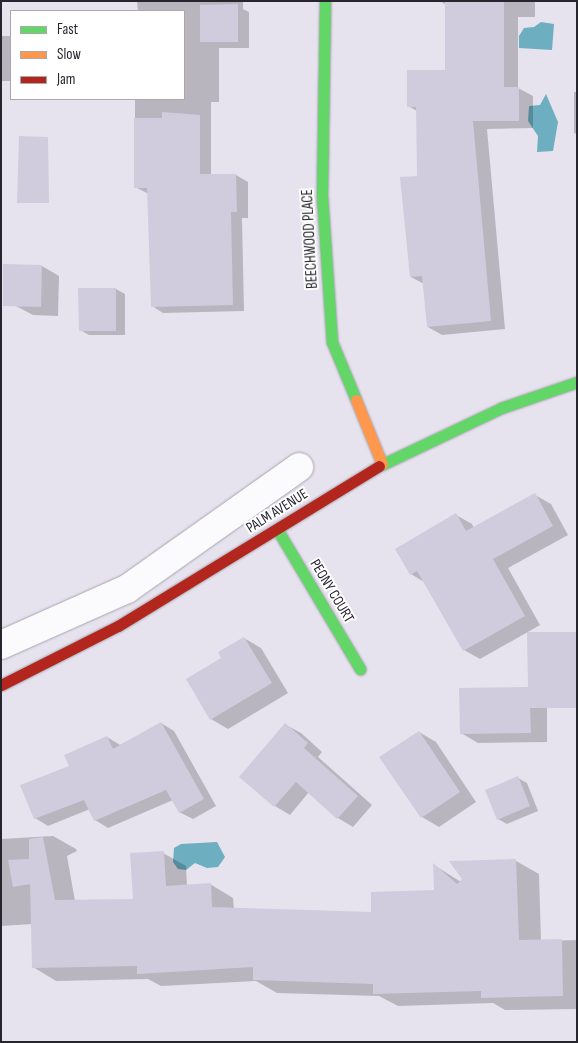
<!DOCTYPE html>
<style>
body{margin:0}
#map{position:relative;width:578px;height:1043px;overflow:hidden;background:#e6e3ef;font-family:"Sofia Sans Condensed",sans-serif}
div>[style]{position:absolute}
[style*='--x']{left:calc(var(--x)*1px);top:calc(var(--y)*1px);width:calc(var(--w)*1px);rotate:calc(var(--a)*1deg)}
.water>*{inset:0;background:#6daec0}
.shadow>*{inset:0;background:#0003}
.building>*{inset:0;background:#d0ccdd}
.roads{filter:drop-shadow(0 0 1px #a8a5af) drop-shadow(0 0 1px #a8a5af)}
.street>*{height:28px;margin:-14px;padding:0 14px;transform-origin:14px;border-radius:14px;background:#fbfbfd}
.fast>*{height:11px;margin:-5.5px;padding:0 5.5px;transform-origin:5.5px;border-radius:5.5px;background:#63d668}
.slow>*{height:11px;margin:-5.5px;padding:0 5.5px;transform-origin:5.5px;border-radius:5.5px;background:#ff974d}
.jam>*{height:11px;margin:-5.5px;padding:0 5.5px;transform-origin:5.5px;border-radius:5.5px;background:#b3261e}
span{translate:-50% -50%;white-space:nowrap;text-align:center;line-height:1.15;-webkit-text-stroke:4px #fff;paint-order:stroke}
.street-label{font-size:15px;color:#27252e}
.frame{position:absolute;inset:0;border:2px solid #27252e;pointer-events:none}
.legend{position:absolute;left:10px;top:10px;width:175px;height:90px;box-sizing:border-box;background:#fff;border:1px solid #a9a8ab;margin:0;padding:6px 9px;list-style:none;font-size:15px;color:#27252e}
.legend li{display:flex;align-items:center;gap:10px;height:25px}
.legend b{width:25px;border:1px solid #a9a8ab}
</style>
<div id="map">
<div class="water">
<div style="clip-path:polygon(541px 22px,554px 24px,552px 50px,519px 48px,519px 36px,524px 28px,534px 27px)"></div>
<div style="clip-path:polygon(546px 94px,558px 122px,553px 151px,537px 152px,538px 136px,528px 121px,529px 106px,540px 105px)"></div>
<div style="clip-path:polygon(217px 842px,225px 857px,218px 867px,207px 868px,195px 863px,186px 870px,178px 869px,173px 862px,174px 848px,181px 844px)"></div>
</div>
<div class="shadow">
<div style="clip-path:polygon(137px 1px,243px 1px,243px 9px,249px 12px,249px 48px,219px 48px,219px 102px,211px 102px,211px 175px,236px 175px,248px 182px,248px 218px,242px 218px,244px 311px,163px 313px,152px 306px,149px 194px,135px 187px,135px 99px,184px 99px,184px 11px,138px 11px)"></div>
<div style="clip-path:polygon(440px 1px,535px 1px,535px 17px,518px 17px,518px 88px,533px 96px,533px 128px,487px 129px,505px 329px,442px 335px,428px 327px,424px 284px,411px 277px,418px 177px,417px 111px,408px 106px,446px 71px,446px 5px)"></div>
<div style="clip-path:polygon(1px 36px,11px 36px,11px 81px,1px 81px)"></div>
<div style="clip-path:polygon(574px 92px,577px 92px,577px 134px,574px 133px)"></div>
<div style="clip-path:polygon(42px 266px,59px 276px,58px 316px,33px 315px,16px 306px)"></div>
<div style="clip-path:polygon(116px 289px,125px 294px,125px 335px,89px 335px,80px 330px)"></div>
<div style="clip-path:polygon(535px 495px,551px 504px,568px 535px,508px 568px,540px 625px,480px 659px,464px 650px,424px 582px,411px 574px,456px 515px,472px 524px,474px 528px)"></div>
<div style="clip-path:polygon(244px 638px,261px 648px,288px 693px,228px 729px,211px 719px,223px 659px)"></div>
<div style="clip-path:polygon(547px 698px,547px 742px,478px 743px,461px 733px)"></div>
<div style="clip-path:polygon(161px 723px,174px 731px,216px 806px,193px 819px,179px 812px,173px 800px,108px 828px,95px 820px,90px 809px,48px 826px,35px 818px,71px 766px,107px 737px,120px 745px)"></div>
<div style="clip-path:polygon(286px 725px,301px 733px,322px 752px,318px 757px,372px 805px,353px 827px,338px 818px,309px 792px,290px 815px,275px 806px,241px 777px)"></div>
<div style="clip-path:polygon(419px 732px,436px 742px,476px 802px,439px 827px,422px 817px)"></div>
<div style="clip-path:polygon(518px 778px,527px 783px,538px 811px,507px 824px,498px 819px)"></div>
<div style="clip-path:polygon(53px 836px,76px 849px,77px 851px,67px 856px,75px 901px,134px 900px,163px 853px,186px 866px,187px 886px,210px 884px,233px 898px,234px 909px,372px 914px,435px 892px,434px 865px,461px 882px,516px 861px,539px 874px,541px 941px,577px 940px,577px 1009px,505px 1010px,493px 1003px,398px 1006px,379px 996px,277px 993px,256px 981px,161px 986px,148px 979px,56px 981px,33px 967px,32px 924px,1px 926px,1px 839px)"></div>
</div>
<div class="building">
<div style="clip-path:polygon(445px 1px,504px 1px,504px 87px,519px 87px,519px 121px,473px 121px,491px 321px,427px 327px,422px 276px,410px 277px,400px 177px,417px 176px,416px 107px,407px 107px,407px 70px,445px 70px)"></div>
<div style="clip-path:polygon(238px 4px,238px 42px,200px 42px,200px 5px)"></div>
<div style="clip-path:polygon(162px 112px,200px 115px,200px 174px,236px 174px,237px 212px,231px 212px,233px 305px,151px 307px,147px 188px,134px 188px,134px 118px,162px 118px)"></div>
<div style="clip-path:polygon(19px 136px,48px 137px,49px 203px,17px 203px)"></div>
<div style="clip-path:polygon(3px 264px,42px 265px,41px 307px,3px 306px)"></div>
<div style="clip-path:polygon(78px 288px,116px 288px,116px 331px,79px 331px)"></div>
<div style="clip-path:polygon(535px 493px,553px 526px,493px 559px,525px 616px,463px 651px,417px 571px,410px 575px,395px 549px,456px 513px,466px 531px)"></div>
<div style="clip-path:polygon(527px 632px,577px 632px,577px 708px,530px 708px,531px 733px,460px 734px,459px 688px,528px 687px)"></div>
<div style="clip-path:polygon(244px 637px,272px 683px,210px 720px,186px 679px,221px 658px,218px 652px)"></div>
<div style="clip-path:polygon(161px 722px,204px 799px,179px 813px,166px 790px,94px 821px,84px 800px,34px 819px,20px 785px,69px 766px,64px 755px,107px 736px,113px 749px)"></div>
<div style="clip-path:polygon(285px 723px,308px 743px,304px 748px,358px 796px,337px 819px,296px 782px,274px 807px,239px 777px)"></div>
<div style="clip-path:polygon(419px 731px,460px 792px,421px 818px,379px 757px)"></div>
<div style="clip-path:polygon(518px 776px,530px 806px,497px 820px,485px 790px)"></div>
<div style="clip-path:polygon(43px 837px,55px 900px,133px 899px,130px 853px,164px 851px,166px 886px,211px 883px,212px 907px,371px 912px,371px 892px,434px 890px,433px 863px,457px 884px,462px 879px,449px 861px,516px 859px,519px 940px,562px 939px,563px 996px,481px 998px,481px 991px,373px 994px,373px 984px,253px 980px,253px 967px,137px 974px,137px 966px,32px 968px,30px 884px,13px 887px,8px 860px,29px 859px,29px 839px)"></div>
</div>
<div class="roads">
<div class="street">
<div style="--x:1;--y:645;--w:138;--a:-24"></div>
<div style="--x:127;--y:589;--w:211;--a:-35.3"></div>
</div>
<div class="fast">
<div style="--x:325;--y:1;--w:195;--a:90.9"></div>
<div style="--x:322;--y:196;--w:146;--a:86.1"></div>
<div style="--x:332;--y:342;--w:63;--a:67.5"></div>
<div style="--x:379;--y:466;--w:135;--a:-25.4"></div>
<div style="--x:501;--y:408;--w:80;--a:-18.9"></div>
<div style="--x:277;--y:529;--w:163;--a:59.3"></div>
</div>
<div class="slow">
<div style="--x:356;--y:400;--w:69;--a:67.9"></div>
</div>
<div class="jam">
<div style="--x:1;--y:685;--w:131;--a:-26.8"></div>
<div style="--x:118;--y:626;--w:306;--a:-31.5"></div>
</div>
</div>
<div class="street-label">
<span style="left:310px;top:239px;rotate:-93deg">BEECHWOOD PLACE</span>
<span style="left:277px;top:511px;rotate:-32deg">PALM AVENUE</span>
<span style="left:332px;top:591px;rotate:59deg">PEONY COURT</span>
</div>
<div class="frame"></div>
<ul class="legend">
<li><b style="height:6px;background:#63d668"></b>Fast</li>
<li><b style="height:6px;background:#ff974d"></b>Slow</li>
<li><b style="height:6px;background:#b3261e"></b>Jam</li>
</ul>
</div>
